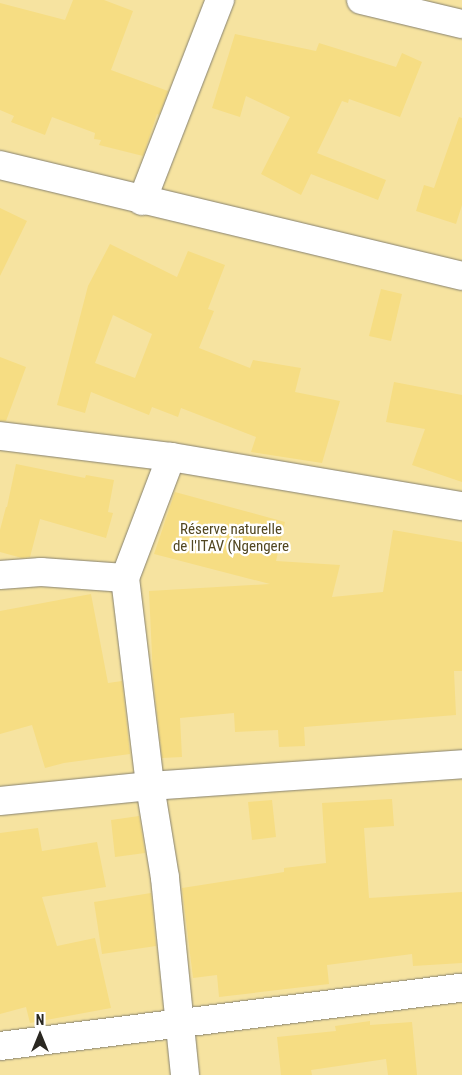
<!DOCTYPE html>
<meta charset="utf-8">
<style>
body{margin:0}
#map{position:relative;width:462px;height:1075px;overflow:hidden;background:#fefbef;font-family:"Roboto Condensed",sans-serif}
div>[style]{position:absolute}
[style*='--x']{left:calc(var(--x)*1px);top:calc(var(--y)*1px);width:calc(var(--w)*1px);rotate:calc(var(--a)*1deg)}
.green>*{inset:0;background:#f6e3a0}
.building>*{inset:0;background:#f6dd83}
.roads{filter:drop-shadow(0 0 1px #85806f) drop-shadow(0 0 1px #85806f)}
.minor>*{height:28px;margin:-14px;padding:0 14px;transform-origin:14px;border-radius:14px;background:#fff}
span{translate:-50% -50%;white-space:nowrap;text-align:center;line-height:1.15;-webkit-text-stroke:4.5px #fff;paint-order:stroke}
.park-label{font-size:15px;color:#524721}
.north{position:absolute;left:15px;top:1010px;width:50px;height:50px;-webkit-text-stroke:4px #fff;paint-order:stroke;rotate:0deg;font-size:14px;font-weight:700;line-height:20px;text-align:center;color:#2a2821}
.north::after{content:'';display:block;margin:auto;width:18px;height:22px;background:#2a2821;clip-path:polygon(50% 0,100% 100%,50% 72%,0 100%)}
</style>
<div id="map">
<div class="green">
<div style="clip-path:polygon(0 0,462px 0,462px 1075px,0 1075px)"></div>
</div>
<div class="building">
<div style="clip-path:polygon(73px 0,104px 0,133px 11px,111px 70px,168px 91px,159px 115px,157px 114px,143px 156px,99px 145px,101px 140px,94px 139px,95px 133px,52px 117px,45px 135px,11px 122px,14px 116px,0 110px,0 3px,65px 20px)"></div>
<div style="clip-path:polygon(235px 34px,316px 51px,319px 43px,396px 67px,402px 53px,422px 62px,400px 117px,349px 99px,348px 103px,342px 101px,317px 153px,386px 180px,378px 200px,311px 174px,301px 195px,261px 174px,290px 117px,246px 96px,240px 117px,212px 108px)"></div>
<div style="clip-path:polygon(459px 117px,462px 118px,462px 205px,456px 224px,416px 211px,424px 185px,434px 188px)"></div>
<div style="clip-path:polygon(0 208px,27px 221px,0 276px)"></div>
<div style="clip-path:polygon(evenodd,110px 244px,177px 277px,188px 251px,225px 265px,208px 309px,214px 311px,199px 348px,250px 368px,253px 360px,301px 368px,295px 392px,340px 401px,322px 463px,251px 452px,256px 437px,181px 408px,178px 417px,152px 407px,149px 415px,91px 392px,85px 413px,57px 405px,88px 286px,110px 244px,113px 315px,152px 334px,135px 378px,95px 363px,113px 315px)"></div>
<div style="clip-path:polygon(381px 289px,402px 294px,391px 341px,369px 336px)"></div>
<div style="clip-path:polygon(0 357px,26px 367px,6px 421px,0 421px)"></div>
<div style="clip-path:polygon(394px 382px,462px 395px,462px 482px,412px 465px,425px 429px,386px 422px)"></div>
<div style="clip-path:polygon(16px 464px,85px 478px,86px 475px,114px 480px,108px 512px,113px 513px,106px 538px,40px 519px,30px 557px,22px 558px,0 552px,0 530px,6px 507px,7px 507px)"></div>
<div style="clip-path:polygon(175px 492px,285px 522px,276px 561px,340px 565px,332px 597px,383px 592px,393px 530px,462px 542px,462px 671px,454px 671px,456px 715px,304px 727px,305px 746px,279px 747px,278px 730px,235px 732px,234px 713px,180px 718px,182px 757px,162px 758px,153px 677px,149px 591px,270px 584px,154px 554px)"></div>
<div style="clip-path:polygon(91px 594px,108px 683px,122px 681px,130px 754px,64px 763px,45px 768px,32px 725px,0 734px,0 611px)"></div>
<div style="clip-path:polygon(392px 799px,394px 826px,364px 828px,369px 898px,462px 892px,462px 963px,413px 966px,412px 954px,327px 965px,329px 984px,219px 997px,217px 975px,193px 978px,182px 888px,284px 872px,284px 868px,326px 863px,322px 803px)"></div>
<div style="clip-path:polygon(272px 800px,276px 837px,252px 840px,248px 802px)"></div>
<div style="clip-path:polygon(139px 816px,145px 853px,115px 857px,111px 820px)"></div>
<div style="clip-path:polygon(38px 828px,42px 851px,97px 842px,106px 887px,42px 897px,57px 946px,95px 938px,111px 1008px,30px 1023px,26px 1007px,0 1014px,0 833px)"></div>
<div style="clip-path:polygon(151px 893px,156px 946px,102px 954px,94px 902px)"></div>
<div style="clip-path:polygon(370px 1021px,370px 1025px,412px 1022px,417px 1075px,388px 1075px,386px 1059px,311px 1070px,312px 1075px,281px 1075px,277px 1037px,336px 1031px,335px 1026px)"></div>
</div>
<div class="roads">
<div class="minor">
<div style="--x:361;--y:0;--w:104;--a:13.4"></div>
<div style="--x:0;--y:165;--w:475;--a:13.5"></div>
<div style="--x:142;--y:201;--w:216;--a:-68.8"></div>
<div style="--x:0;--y:436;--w:172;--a:7"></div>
<div style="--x:171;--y:457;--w:295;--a:9.6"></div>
<div style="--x:171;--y:457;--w:129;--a:110.8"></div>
<div style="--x:125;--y:578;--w:209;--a:83.1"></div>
<div style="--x:150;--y:786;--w:93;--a:80.7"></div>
<div style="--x:165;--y:878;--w:198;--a:84.2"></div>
<div style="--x:0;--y:575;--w:41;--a:-4.2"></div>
<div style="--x:41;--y:572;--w:84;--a:4.1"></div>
<div style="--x:0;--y:801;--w:151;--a:-5.7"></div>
<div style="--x:150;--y:786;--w:313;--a:-4"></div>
<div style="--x:0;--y:1046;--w:466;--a:-7.2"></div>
</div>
</div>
<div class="park-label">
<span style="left:231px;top:538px">Réserve naturelle<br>de l'ITAV (Ngengere</span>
</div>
<div class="north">N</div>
</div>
